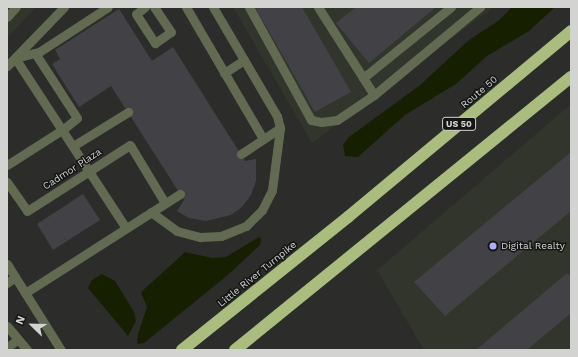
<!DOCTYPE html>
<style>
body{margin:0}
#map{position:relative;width:578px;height:357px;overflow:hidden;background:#2c2d2a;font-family:"Work Sans",sans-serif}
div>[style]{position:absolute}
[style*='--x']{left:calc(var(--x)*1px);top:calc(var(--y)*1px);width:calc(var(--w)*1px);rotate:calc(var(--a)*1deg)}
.built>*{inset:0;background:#31352b}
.water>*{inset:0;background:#171f01}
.building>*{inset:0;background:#424246}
.minor>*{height:9px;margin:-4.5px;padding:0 4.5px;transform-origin:4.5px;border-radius:4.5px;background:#626a51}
.highway>*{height:12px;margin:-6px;padding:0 6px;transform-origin:6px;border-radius:6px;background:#aabd7e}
.dots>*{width:11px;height:11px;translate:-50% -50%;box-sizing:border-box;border:2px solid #151514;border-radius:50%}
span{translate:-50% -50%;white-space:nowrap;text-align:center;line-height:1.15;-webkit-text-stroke:3px #151514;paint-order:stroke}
.shield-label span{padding:1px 3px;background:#151514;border:1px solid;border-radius:3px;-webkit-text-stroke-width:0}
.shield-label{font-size:9px;color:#d3d4d2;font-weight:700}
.street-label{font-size:10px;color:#d3d4d2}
.poi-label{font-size:10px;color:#d3d4d2}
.left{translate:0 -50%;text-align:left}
.frame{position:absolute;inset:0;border:8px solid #d3d4d2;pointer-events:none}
.north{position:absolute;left:12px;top:305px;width:40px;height:40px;-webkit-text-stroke:3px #151514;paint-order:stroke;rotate:293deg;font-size:11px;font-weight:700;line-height:16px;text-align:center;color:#d3d4d2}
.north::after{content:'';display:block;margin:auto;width:14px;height:18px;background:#d3d4d2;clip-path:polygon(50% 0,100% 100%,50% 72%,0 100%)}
</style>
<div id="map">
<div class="built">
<div style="clip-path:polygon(7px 7px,36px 7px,7px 38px)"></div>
<div style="clip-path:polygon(233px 7px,494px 7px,312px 143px)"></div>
<div style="clip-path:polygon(571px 104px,571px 350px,424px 350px,377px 270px)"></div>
</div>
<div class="water">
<div style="clip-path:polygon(512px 7px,555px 7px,529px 31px,487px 56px,456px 84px,405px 115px,358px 157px,345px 156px,343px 145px,349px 137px,419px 86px,469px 40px,498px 21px)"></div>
<div style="clip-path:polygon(259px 237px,261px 239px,260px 245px,229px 274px,144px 343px,137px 344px,138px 334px,147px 307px,141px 292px,182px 255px,185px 252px,212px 258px,226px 257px)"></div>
<div style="clip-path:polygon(102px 274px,115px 281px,134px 312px,136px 321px,128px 336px,88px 288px,92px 280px)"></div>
</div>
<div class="building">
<div style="clip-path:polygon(255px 7px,302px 7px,351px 92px,315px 112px)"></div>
<div style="clip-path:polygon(356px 7px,436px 7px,369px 63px,336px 23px)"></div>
<div style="clip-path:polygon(119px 9px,152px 61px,173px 47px,245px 161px,256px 159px,256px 181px,251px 195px,242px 207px,231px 215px,206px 221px,189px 218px,177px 211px,184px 200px,111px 86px,79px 107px,52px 64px,60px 59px,55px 50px)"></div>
<div style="clip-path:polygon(571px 152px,571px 211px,445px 316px,414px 282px)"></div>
<div style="clip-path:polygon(83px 194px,100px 220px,53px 250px,37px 224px)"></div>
<div style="clip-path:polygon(567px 273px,571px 277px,571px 313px,527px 350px,476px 350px)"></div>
</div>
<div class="minor">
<div style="--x:145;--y:7;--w:11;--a:142"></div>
<div style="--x:136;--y:14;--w:35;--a:57"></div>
<div style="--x:155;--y:43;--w:19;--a:-35"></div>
<div style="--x:171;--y:32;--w:30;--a:-124"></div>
<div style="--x:186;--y:7;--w:153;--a:59.7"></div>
<div style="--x:213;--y:7;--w:126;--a:59.6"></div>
<div style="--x:277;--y:116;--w:12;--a:76"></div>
<div style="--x:249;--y:7;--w:129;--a:61.2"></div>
<div style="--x:311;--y:120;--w:10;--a:11"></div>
<div style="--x:321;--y:122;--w:16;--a:-7"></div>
<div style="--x:337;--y:120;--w:45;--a:-34"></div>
<div style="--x:318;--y:7;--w:104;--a:57.5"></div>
<div style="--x:374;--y:95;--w:138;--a:-39.7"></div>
<div style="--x:7;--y:17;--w:13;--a:-48"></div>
<div style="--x:35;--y:53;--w:77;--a:57.1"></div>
<div style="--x:77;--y:118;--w:19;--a:141"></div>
<div style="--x:62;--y:130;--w:86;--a:-123.1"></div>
<div style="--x:15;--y:58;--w:25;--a:-14"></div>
<div style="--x:39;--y:52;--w:82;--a:-33.1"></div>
<div style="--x:7;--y:66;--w:82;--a:-46"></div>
<div style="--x:224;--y:73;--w:24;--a:-33"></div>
<div style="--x:363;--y:78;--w:113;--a:-38.9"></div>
<div style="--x:73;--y:146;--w:65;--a:-31.7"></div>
<div style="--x:7;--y:165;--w:65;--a:-32.5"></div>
<div style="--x:62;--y:130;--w:117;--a:56.9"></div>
<div style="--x:7;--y:182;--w:35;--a:55"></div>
<div style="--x:27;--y:211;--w:122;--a:-32.7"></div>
<div style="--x:130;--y:145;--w:68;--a:58.9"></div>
<div style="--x:151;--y:212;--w:32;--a:36"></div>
<div style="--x:177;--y:231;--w:24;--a:15"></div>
<div style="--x:200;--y:237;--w:21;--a:-3"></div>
<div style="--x:221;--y:236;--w:27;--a:-22"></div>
<div style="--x:246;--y:226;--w:23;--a:-45"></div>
<div style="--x:262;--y:210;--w:22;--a:-63"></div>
<div style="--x:272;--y:190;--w:63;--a:-82.6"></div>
<div style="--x:280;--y:128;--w:47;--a:146.3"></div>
<div style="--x:7;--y:264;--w:102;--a:57.9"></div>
<div style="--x:7;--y:283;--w:10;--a:-37"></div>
<div style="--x:25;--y:293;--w:184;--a:-32.6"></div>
<div style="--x:7;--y:326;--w:31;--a:50"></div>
<div style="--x:9;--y:346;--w:11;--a:-38"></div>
</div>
<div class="highway">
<div style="--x:182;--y:350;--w:213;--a:-38.7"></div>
<div style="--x:348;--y:217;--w:290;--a:-39.8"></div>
<div style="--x:235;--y:350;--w:433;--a:-39.1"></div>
</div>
<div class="dots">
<div style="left:493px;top:246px;background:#b0aefa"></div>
</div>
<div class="shield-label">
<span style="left:459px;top:124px">US 50</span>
</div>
<div class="street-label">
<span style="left:479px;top:92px;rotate:-40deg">Route 50</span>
<span style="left:72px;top:169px;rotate:-33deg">Cadmor Plaza</span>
<span style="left:257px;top:274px;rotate:-39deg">Little River Turnpike</span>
</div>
<div class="poi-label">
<span class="left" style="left:501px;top:246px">Digital Realty</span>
</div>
<div class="frame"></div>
<div class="north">N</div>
</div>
